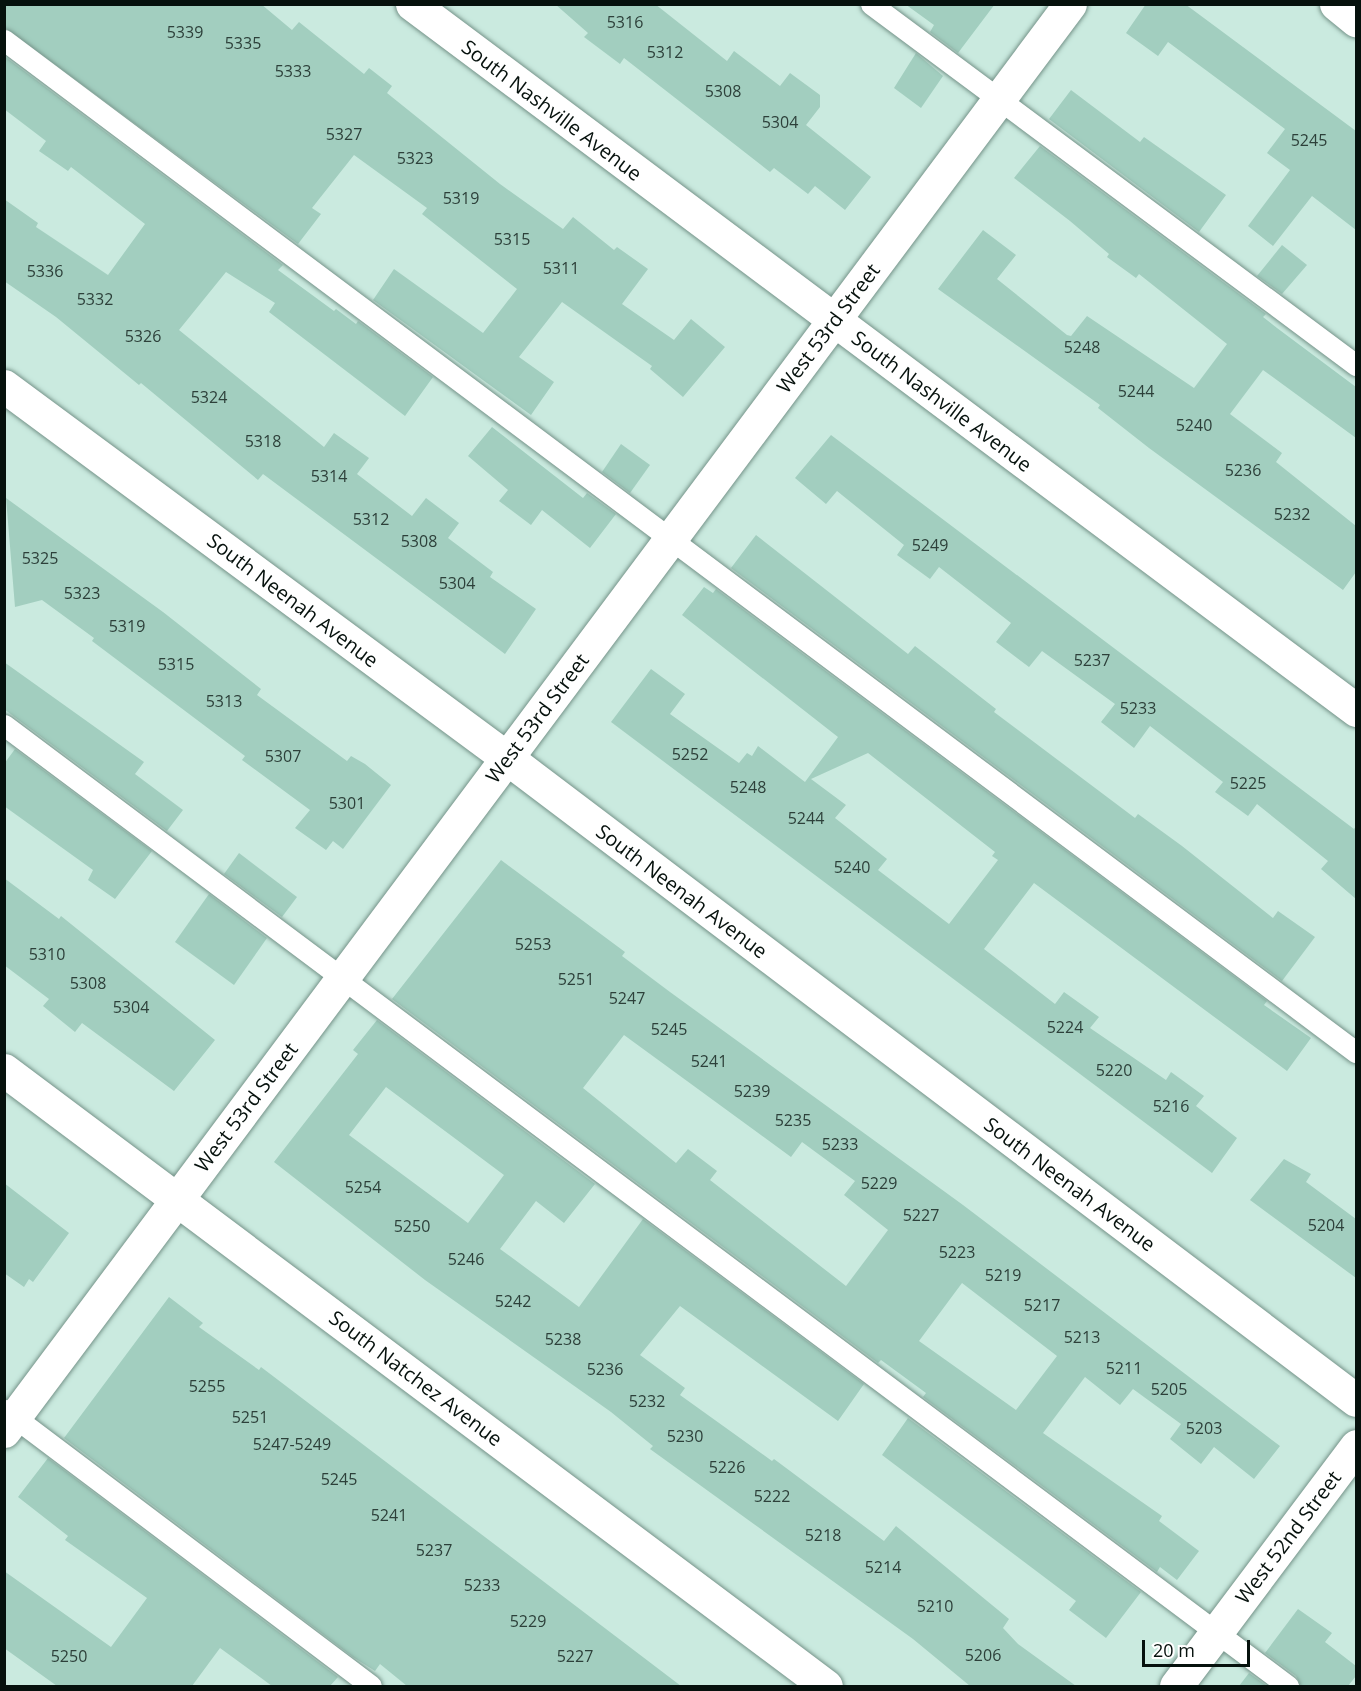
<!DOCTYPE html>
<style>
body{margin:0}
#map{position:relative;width:1361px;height:1691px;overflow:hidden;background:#caeadf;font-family:"Open Sans",sans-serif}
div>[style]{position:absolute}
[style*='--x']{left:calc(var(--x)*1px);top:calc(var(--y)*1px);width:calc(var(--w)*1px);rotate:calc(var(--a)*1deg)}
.building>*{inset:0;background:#a2cebf}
.roads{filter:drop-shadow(0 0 2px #759389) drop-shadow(0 0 2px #759389)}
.service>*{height:21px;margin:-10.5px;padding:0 10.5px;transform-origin:10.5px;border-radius:10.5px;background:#fff}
.minor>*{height:33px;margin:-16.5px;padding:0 16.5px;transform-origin:16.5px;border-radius:16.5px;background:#fff}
span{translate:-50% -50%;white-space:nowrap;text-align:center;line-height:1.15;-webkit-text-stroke:5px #fff;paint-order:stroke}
.number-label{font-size:16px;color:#2d403a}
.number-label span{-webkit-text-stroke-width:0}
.street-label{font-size:20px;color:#06110d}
.frame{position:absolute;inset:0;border:6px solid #06110d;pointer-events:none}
.scale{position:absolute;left:1142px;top:1640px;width:108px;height:27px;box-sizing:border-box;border:3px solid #06110d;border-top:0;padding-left:8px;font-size:18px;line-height:21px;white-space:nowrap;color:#06110d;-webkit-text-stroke:4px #fff;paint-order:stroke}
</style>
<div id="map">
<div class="building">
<div style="clip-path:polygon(4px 4px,261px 4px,292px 30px,299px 22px,364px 74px,369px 68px,392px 86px,387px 93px,500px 184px,563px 229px,573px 217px,614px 250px,617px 247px,648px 269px,622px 304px,674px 340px,691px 319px,725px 347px,683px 397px,650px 369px,652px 366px,562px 302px,519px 357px,554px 382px,531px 415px,373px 300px,394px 269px,483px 333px,517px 289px,422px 214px,427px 208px,354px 155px,312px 208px,321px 214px,298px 244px,4px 27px)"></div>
<div style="clip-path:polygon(555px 4px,655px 4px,727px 61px,734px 51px,780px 86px,790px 73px,820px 95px,820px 107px,806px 125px,871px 177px,845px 210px,815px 186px,808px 194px,774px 168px,770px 172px,624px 58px,620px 64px,584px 37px,588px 33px)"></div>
<div style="clip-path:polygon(905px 4px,995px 4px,958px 53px,930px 32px,934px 25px)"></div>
<div style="clip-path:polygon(1146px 4px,1185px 4px,1356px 131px,1356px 230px,1312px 196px,1273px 246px,1248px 226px,1290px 170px,1267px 153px,1285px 129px,1168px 42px,1158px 56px,1126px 33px)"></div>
<div style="clip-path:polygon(916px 53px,943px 76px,921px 108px,894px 88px)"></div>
<div style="clip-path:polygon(4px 56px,283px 265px,278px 270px,334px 311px,336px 309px,356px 324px,358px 321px,433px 377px,405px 416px,269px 312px,275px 303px,226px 272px,179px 330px,324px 447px,334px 433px,369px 458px,357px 474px,412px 516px,426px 498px,459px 523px,448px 538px,493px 572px,490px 577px,536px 609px,505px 654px,263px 474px,258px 480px,141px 383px,139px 385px,56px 317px,4px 281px,4px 199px,38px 223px,36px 227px,108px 275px,145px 224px,71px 167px,68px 171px,39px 151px,46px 141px,4px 109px)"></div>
<div style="clip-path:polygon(1071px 90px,1140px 142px,1144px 137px,1226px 195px,1199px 232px,1049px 119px)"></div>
<div style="clip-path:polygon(1040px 146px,1266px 314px,1263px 317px,1277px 328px,1356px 387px,1356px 438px,1263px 370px,1230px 414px,1282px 453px,1276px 462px,1356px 526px,1356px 572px,1343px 590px,1149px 448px,1098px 408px,1100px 405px,938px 289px,983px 230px,1016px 255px,997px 279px,1067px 335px,1071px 336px,1087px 316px,1194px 388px,1227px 344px,1139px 274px,1136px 278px,1107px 257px,1109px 254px,1070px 221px,1014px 178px)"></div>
<div style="clip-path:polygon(1282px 245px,1307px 265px,1282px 294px,1257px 276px)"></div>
<div style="clip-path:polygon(492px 427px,583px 498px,587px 493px,616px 514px,590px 548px,542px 510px,531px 525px,499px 501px,508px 490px,468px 456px)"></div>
<div style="clip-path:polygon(831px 435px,1354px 829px,1356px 826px,1356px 899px,1321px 869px,1328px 861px,1257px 804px,1248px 816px,1215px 792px,1223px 782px,1150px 726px,1134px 748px,1101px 722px,1115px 704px,1042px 651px,1029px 667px,996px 642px,1011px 623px,939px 567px,930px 579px,897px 555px,904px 545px,837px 491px,826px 504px,795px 478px)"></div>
<div style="clip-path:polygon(621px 444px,650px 465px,630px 493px,602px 472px)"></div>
<div style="clip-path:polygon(6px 498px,163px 612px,261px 689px,257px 695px,347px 761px,351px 756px,365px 764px,391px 785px,343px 849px,333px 841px,326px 850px,295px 828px,310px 810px,242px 760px,245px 756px,92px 641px,94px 638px,42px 600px,15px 607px)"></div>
<div style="clip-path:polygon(756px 535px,908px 654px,915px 646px,996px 709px,994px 712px,1135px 818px,1138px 814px,1182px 846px,1273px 918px,1278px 911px,1315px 937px,1282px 981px,731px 568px)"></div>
<div style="clip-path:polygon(evenodd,704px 587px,713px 593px,716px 589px,1267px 1001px,1264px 1005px,1311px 1038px,1287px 1071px,1034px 883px,984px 949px,1055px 1004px,1064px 992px,1099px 1017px,1090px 1028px,1166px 1080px,1171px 1072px,1204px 1096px,1196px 1106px,1237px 1138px,1212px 1173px,611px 722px,651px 669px,685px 694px,670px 714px,739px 763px,747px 753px,752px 756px,758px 746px,805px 782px,838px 737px,682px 615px,704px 587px,868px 753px,995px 852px,992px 856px,998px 860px,949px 924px,878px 870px,887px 859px,835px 818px,846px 805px,811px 779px,868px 753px)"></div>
<div style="clip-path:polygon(4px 662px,144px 762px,135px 774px,183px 810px,167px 831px,4px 709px)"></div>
<div style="clip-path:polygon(15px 749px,152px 851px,115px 899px,88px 880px,93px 870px,4px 806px,4px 764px)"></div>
<div style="clip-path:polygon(239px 853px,297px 897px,282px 917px,224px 874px)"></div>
<div style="clip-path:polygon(evenodd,501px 860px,625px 952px,622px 956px,670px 992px,963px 1205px,1280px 1446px,1254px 1479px,1214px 1447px,1201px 1464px,1170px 1439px,1181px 1424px,1133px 1389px,1120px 1405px,1085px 1377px,1043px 1433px,1162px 1516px,1159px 1521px,1199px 1551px,1177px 1580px,1160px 1567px,1157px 1572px,923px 1397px,926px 1393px,881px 1360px,878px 1363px,392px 999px,501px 860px,624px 1035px,791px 1157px,802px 1142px,855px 1181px,844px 1195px,888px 1230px,846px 1286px,710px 1180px,717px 1171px,688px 1149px,676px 1163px,583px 1088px,624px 1035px,501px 860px,962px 1283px,1057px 1356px,1016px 1410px,919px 1341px,962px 1283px)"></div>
<div style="clip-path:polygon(4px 878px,59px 919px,61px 916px,215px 1040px,174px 1091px,82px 1023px,75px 1032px,43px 1006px,49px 999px,4px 965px)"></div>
<div style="clip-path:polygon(209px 894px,267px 938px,234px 985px,175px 942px)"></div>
<div style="clip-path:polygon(evenodd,377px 1020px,595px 1184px,564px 1223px,536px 1201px,500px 1249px,579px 1307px,643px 1219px,864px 1384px,838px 1421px,680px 1306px,640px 1355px,685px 1388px,680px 1395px,772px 1461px,774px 1459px,884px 1541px,896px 1526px,1009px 1619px,1003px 1628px,1018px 1644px,1076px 1686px,970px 1686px,913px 1639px,650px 1449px,653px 1446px,611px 1412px,425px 1280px,274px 1162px,358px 1054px,353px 1050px,377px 1020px,386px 1087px,504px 1175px,468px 1223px,349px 1135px,386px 1087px)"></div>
<div style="clip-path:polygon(1284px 1159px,1311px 1174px,1306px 1182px,1356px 1219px,1356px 1278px,1250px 1200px)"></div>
<div style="clip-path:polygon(4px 1183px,69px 1233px,33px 1282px,29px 1279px,24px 1287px,4px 1273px)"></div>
<div style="clip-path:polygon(169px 1297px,203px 1323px,199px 1327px,259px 1370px,261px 1367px,681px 1686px,407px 1686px,380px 1664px,375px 1671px,353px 1657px,64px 1438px)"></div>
<div style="clip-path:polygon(908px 1418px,1141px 1592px,1106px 1638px,1069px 1610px,1076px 1601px,882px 1455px)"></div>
<div style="clip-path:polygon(48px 1458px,338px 1677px,330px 1686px,272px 1686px,220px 1648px,192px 1686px,57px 1686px,4px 1648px,4px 1571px,111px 1647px,147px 1598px,65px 1540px,68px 1536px,18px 1497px)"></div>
<div style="clip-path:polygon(1298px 1609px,1332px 1633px,1325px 1642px,1356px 1666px,1356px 1676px,1348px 1686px,1301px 1686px,1296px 1676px,1265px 1653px)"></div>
<div style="clip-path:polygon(1249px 1673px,1267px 1686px,1239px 1686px)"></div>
</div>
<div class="roads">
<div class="service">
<div style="--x:871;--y:4;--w:605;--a:36.66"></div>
<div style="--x:4;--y:40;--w:1689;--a:36.82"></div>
<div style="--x:4;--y:725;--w:1604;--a:36.81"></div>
<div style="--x:5;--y:1410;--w:458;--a:37"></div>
</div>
<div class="minor">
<div style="--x:412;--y:4;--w:1179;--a:36.79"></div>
<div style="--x:1336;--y:4;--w:26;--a:39"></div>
<div style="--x:4;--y:386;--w:626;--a:36.49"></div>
<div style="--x:507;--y:758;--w:1064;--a:37.1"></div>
<div style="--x:4;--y:1070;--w:1027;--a:36.85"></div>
<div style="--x:4;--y:1431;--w:1781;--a:-53.24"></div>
<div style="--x:1176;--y:1686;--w:300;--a:-53.1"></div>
</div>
</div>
<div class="number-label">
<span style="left:625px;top:22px">5316</span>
<span style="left:185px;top:32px">5339</span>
<span style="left:243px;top:43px">5335</span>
<span style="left:665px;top:52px">5312</span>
<span style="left:293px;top:71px">5333</span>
<span style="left:723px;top:91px">5308</span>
<span style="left:780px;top:122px">5304</span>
<span style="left:344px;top:134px">5327</span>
<span style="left:1309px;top:140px">5245</span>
<span style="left:415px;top:158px">5323</span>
<span style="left:461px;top:198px">5319</span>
<span style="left:512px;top:239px">5315</span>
<span style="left:561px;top:268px">5311</span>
<span style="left:45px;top:271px">5336</span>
<span style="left:95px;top:299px">5332</span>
<span style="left:143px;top:336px">5326</span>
<span style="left:1082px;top:347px">5248</span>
<span style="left:1136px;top:391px">5244</span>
<span style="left:209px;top:397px">5324</span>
<span style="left:1194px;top:425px">5240</span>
<span style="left:263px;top:441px">5318</span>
<span style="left:1243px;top:470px">5236</span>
<span style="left:329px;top:476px">5314</span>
<span style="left:1292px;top:514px">5232</span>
<span style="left:371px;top:519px">5312</span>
<span style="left:419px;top:541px">5308</span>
<span style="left:930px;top:545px">5249</span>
<span style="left:40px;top:558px">5325</span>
<span style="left:457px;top:583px">5304</span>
<span style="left:82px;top:593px">5323</span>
<span style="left:127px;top:626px">5319</span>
<span style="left:1092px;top:660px">5237</span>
<span style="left:176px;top:664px">5315</span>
<span style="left:224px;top:701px">5313</span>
<span style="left:1138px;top:708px">5233</span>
<span style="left:690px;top:754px">5252</span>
<span style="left:283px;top:756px">5307</span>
<span style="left:1248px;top:783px">5225</span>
<span style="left:748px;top:787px">5248</span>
<span style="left:347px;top:803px">5301</span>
<span style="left:806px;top:818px">5244</span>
<span style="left:852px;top:867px">5240</span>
<span style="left:533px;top:944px">5253</span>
<span style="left:47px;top:954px">5310</span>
<span style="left:576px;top:979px">5251</span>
<span style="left:88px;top:983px">5308</span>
<span style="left:627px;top:998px">5247</span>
<span style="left:131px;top:1007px">5304</span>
<span style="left:1065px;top:1027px">5224</span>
<span style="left:669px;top:1029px">5245</span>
<span style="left:709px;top:1061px">5241</span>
<span style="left:1114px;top:1070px">5220</span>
<span style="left:752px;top:1091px">5239</span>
<span style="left:1171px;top:1106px">5216</span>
<span style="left:793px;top:1120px">5235</span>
<span style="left:840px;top:1144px">5233</span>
<span style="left:879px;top:1183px">5229</span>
<span style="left:363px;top:1187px">5254</span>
<span style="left:921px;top:1215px">5227</span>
<span style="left:1326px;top:1225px">5204</span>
<span style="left:412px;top:1226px">5250</span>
<span style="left:957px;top:1252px">5223</span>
<span style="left:466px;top:1259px">5246</span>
<span style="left:1003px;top:1275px">5219</span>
<span style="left:513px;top:1301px">5242</span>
<span style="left:1042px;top:1305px">5217</span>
<span style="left:1082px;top:1337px">5213</span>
<span style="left:563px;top:1339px">5238</span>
<span style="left:1124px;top:1368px">5211</span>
<span style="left:605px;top:1369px">5236</span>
<span style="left:207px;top:1386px">5255</span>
<span style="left:1169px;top:1389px">5205</span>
<span style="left:647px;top:1401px">5232</span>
<span style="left:250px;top:1417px">5251</span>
<span style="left:1204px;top:1428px">5203</span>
<span style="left:685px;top:1436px">5230</span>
<span style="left:292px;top:1444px">5247-5249</span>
<span style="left:727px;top:1467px">5226</span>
<span style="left:339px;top:1479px">5245</span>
<span style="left:772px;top:1496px">5222</span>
<span style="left:389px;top:1515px">5241</span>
<span style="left:823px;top:1535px">5218</span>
<span style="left:434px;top:1550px">5237</span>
<span style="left:883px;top:1567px">5214</span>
<span style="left:482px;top:1585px">5233</span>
<span style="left:935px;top:1606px">5210</span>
<span style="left:528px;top:1621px">5229</span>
<span style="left:983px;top:1655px">5206</span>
<span style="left:69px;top:1656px">5250</span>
<span style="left:575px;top:1656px">5227</span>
</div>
<div class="street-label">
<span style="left:552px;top:110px;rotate:37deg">South Nashville Avenue</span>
<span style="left:828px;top:328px;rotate:-53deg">West 53rd Street</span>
<span style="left:942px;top:401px;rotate:37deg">South Nashville Avenue</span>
<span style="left:293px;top:600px;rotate:37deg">South Neenah Avenue</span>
<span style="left:537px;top:718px;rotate:-53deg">West 53rd Street</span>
<span style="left:682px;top:891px;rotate:37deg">South Neenah Avenue</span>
<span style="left:246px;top:1107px;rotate:-53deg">West 53rd Street</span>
<span style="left:1070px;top:1184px;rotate:37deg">South Neenah Avenue</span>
<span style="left:416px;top:1378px;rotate:37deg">South Natchez Avenue</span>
<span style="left:1288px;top:1537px;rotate:-53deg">West 52nd Street</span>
</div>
<div class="frame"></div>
<div class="scale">20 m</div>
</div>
